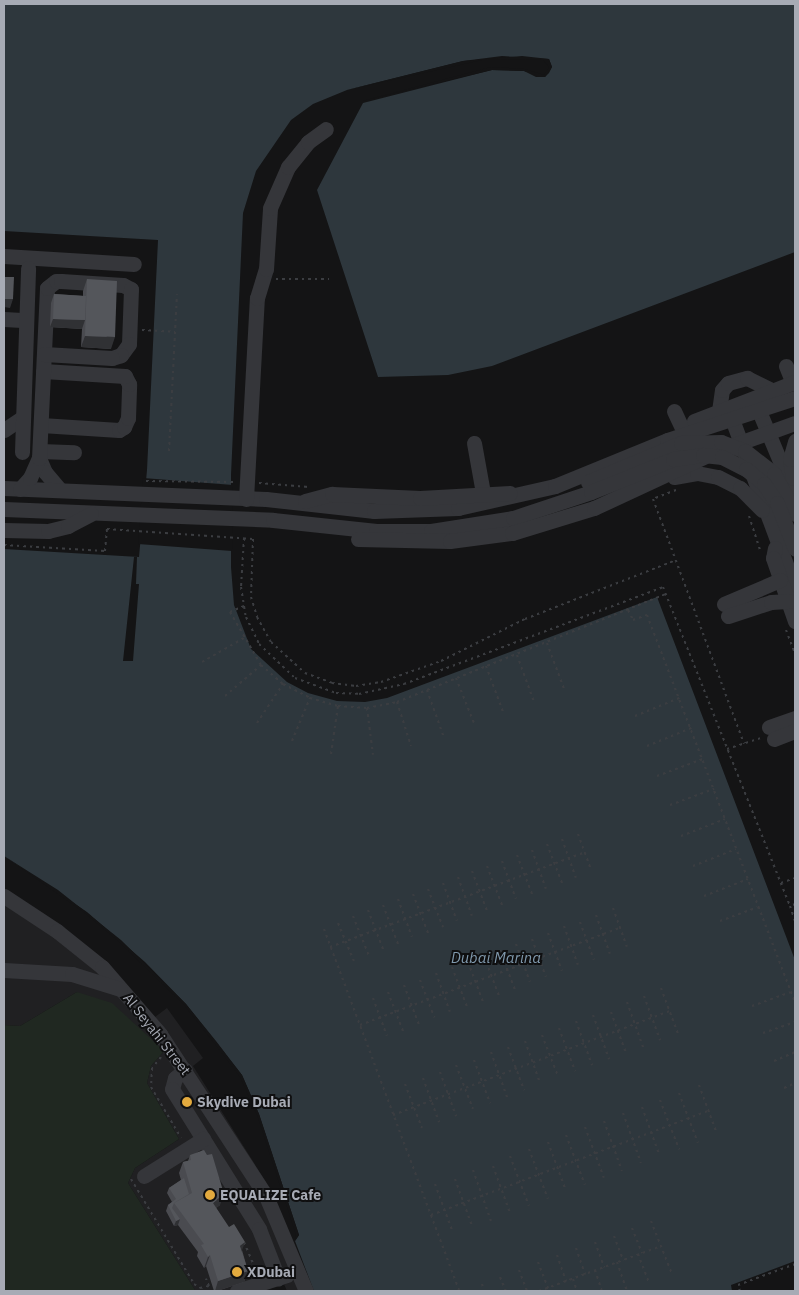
<!DOCTYPE html>
<style>
body{margin:0}
#map{position:relative;width:799px;height:1295px;overflow:hidden;background:#141415;font-family:"IBM Plex Sans",sans-serif}
div>[style]{position:absolute}
[style*='--x']{left:calc(var(--x)*1px);top:calc(var(--y)*1px);width:calc(var(--w)*1px);rotate:calc(var(--a)*1deg)}
.built>*{inset:0;background:#202022}
.green>*{inset:0;background:#202821}
.water>*{inset:0;background:#2e373d}
.pier>*{inset:0;background:#141415}
.path>*{height:2px;margin-top:-1px;transform-origin:0;background:repeating-linear-gradient(90deg,#3b3d41 0 2.5px,transparent 0 6.5px)}
.minor>*{height:15px;margin:-7.5px;padding:0 7.5px;transform-origin:7.5px;border-radius:7.5px;background:#35363a}
.minor-bridge>*{height:15px;margin:-7.5px;padding:0 7.5px;transform-origin:7.5px;border-radius:7.5px;background:#35363a}
.wall>*{inset:0;background:#4a4b50}
.shaded-wall>*{inset:0;background:#303134}
.building>*{inset:0;background:#54565b}
.dots>*{width:14px;height:14px;translate:-50% -50%;box-sizing:border-box;border:2px solid #0f0f10;border-radius:50%}
span{translate:-50% -50%;white-space:nowrap;text-align:center;line-height:1.15;-webkit-text-stroke:4px #0f0f10;paint-order:stroke}
.street-label{font-size:14px;color:#a7abb5}
.poi-label{font-size:14px;color:#a7abb5;font-weight:700}
.left{translate:0 -50%;text-align:left}
.water-label{font-size:15px;color:#8099ad;font-style:italic}
.frame{position:absolute;inset:0;border:5px solid #a7abb5;pointer-events:none}
</style>
<div id="map">
<div class="built">
<div style="clip-path:polygon(4px 891px,155px 1017px,167px 1008px,203px 1058px,193px 1066px,266px 1182px,311px 1291px,287px 1291px,283px 1282px,253px 1291px,195px 1290px,128px 1183px,135px 1168px,179px 1139px,147px 1083px,151px 1066px,164px 1051px,77px 992px,20px 1026px,4px 1025px)"></div>
</div>
<div class="green">
<div style="clip-path:polygon(77px 992px,112px 1003px,164px 1051px,151px 1066px,147px 1083px,179px 1139px,135px 1168px,128px 1183px,195px 1290px,202px 1291px,4px 1291px,4px 1025px,20px 1026px)"></div>
</div>
<div class="water">
<div style="clip-path:polygon(4px 4px,795px 4px,795px 252px,492px 366px,448px 375px,378px 377px,317px 190px,363px 103px,492px 70px,524px 71px,545px 77px,552px 67px,549px 59px,502px 56px,463px 61px,347px 90px,313px 104px,291px 120px,256px 171px,243px 213px,231px 475px,231px 567px,234px 605px,251px 649px,287px 682px,308px 693px,337px 701px,365px 702px,387px 698px,657px 597px,795px 960px,795px 1261px,731px 1285px,732px 1291px,314px 1291px,295px 1241px,299px 1235px,259px 1114px,242px 1075px,186px 1004px,145px 962px,87px 912px,4px 856px,4px 549px,139px 557px,147px 470px,158px 240px,4px 231px)"></div>
</div>
<div class="pier">
<div style="clip-path:polygon(522px 56px,549px 59px,552px 67px,549px 73px,545px 77px,536px 77px,524px 71px,492px 70px,362px 101px,491px 67px,525px 69px,544px 75px,549px 67px,543px 60px,487px 59px,347px 90px,313px 104px,347px 90px,463px 61px)"></div>
<div style="clip-path:polygon(143px 478px,233px 485px,232px 551px,138px 544px)"></div>
<div style="clip-path:polygon(134px 557px,137px 557px,136px 584px,139px 584px,133px 661px,123px 661px)"></div>
<div style="clip-path:polygon(4px 856px,58px 890px,121px 940px,186px 1004px,216px 1041px,242px 1075px,259px 1114px,299px 1235px,295px 1241px,296px 1235px,257px 1115px,240px 1077px,214px 1043px,184px 1005px,119px 942px,86px 914px)"></div>
</div>
<div class="path">
<div style="--x:276;--y:279;--w:53;--a:0"></div>
<div style="--x:142;--y:330;--w:33;--a:3"></div>
<div style="--x:169;--y:451;--w:157;--a:-87.1"></div>
<div style="--x:146;--y:481;--w:88;--a:0.7"></div>
<div style="--x:259;--y:483;--w:50;--a:4.6"></div>
<div style="--x:676;--y:490;--w:25;--a:159"></div>
<div style="--x:653;--y:499;--w:261;--a:69.6"></div>
<div style="--x:749;--y:516;--w:38;--a:72"></div>
<div style="--x:107;--y:529;--w:146;--a:3.9"></div>
<div style="--x:253;--y:539;--w:58;--a:92"></div>
<div style="--x:251;--y:597;--w:21;--a:73"></div>
<div style="--x:257;--y:617;--w:29;--a:61"></div>
<div style="--x:271;--y:642;--w:46;--a:42.4"></div>
<div style="--x:305;--y:673;--w:29;--a:20"></div>
<div style="--x:332;--y:683;--w:24;--a:7"></div>
<div style="--x:356;--y:686;--w:25;--a:-9"></div>
<div style="--x:381;--y:682;--w:64;--a:-19.3"></div>
<div style="--x:441;--y:661;--w:94;--a:-26.6"></div>
<div style="--x:525;--y:619;--w:162;--a:-21.3"></div>
<div style="--x:244;--y:538;--w:49;--a:93.5"></div>
<div style="--x:241;--y:587;--w:30;--a:81"></div>
<div style="--x:246;--y:617;--w:30;--a:64"></div>
<div style="--x:259;--y:644;--w:50;--a:43.4"></div>
<div style="--x:295;--y:678;--w:44;--a:20.1"></div>
<div style="--x:336;--y:693;--w:23;--a:2"></div>
<div style="--x:359;--y:694;--w:46;--a:-12.5"></div>
<div style="--x:404;--y:684;--w:277;--a:-20.5"></div>
<div style="--x:663;--y:587;--w:343;--a:68.3"></div>
<div style="--x:4;--y:545;--w:101;--a:3.4"></div>
<div style="--x:105;--y:551;--w:23;--a:-85"></div>
<div style="--x:244;--y:606;--w:15;--a:157"></div>
<div style="--x:230;--y:612;--w:61;--a:59.7"></div>
<div style="--x:261;--y:665;--w:29;--a:41"></div>
<div style="--x:283;--y:684;--w:30;--a:27"></div>
<div style="--x:310;--y:698;--w:29;--a:16"></div>
<div style="--x:338;--y:706;--w:29;--a:4"></div>
<div style="--x:367;--y:708;--w:31;--a:-11"></div>
<div style="--x:397;--y:702;--w:290;--a:-21.9"></div>
<div style="--x:628;--y:610;--w:11;--a:63"></div>
<div style="--x:633;--y:620;--w:15;--a:-20"></div>
<div style="--x:647;--y:615;--w:415;--a:69.1"></div>
<div style="--x:786;--y:630;--w:26;--a:69"></div>
<div style="--x:547;--y:643;--w:49;--a:69.7"></div>
<div style="--x:517;--y:655;--w:50;--a:70.1"></div>
<div style="--x:202;--y:662;--w:48;--a:-29.7"></div>
<div style="--x:486;--y:666;--w:49;--a:69.7"></div>
<div style="--x:456;--y:678;--w:48;--a:68.2"></div>
<div style="--x:427;--y:690;--w:48;--a:70.4"></div>
<div style="--x:225;--y:696;--w:48;--a:-40.7"></div>
<div style="--x:397;--y:702;--w:46;--a:72.3"></div>
<div style="--x:367;--y:708;--w:47;--a:82.7"></div>
<div style="--x:635;--y:716;--w:48;--a:-22.2"></div>
<div style="--x:257;--y:723;--w:47;--a:-56.3"></div>
<div style="--x:292;--y:741;--w:47;--a:-67.3"></div>
<div style="--x:647;--y:746;--w:48;--a:-22.2"></div>
<div style="--x:727;--y:749;--w:36;--a:-18"></div>
<div style="--x:331;--y:754;--w:49;--a:-81.7"></div>
<div style="--x:657;--y:776;--w:49;--a:-20.3"></div>
<div style="--x:670;--y:805;--w:47;--a:-20"></div>
<div style="--x:578;--y:834;--w:38;--a:70"></div>
<div style="--x:681;--y:836;--w:47;--a:-21.1"></div>
<div style="--x:562;--y:839;--w:41;--a:70.3"></div>
<div style="--x:547;--y:844;--w:42;--a:69"></div>
<div style="--x:532;--y:850;--w:41;--a:70.3"></div>
<div style="--x:517;--y:855;--w:42;--a:69"></div>
<div style="--x:502;--y:861;--w:40;--a:69.8"></div>
<div style="--x:487;--y:866;--w:42;--a:69"></div>
<div style="--x:693;--y:866;--w:46;--a:-21.6"></div>
<div style="--x:472;--y:871;--w:43;--a:69.4"></div>
<div style="--x:458;--y:877;--w:41;--a:70.3"></div>
<div style="--x:443;--y:883;--w:40;--a:69.8"></div>
<div style="--x:781;--y:883;--w:15;--a:-20"></div>
<div style="--x:428;--y:889;--w:41;--a:68.5"></div>
<div style="--x:413;--y:894;--w:42;--a:69"></div>
<div style="--x:704;--y:896;--w:47;--a:-21.1"></div>
<div style="--x:398;--y:899;--w:40;--a:69.8"></div>
<div style="--x:795;--y:904;--w:5;--a:158"></div>
<div style="--x:790;--y:906;--w:16;--a:72"></div>
<div style="--x:383;--y:905;--w:42;--a:69"></div>
<div style="--x:613;--y:908;--w:41;--a:70.3"></div>
<div style="--x:368;--y:910;--w:42;--a:69"></div>
<div style="--x:596;--y:915;--w:41;--a:70.3"></div>
<div style="--x:353;--y:916;--w:43;--a:68.2"></div>
<div style="--x:720;--y:921;--w:40;--a:-20.2"></div>
<div style="--x:580;--y:922;--w:40;--a:69.8"></div>
<div style="--x:338;--y:923;--w:41;--a:67.2"></div>
<div style="--x:564;--y:926;--w:41;--a:70.3"></div>
<div style="--x:324;--y:929;--w:386;--a:69.5"></div>
<div style="--x:548;--y:933;--w:40;--a:69.8"></div>
<div style="--x:532;--y:939;--w:40;--a:69.8"></div>
<div style="--x:516;--y:944;--w:40;--a:69.8"></div>
<div style="--x:330;--y:947;--w:272;--a:-20.4"></div>
<div style="--x:500;--y:950;--w:43;--a:69.4"></div>
<div style="--x:484;--y:956;--w:43;--a:69.4"></div>
<div style="--x:468;--y:962;--w:43;--a:69.4"></div>
<div style="--x:452;--y:967;--w:43;--a:69.4"></div>
<div style="--x:436;--y:973;--w:41;--a:70.3"></div>
<div style="--x:420;--y:980;--w:40;--a:69"></div>
<div style="--x:404;--y:985;--w:43;--a:69.4"></div>
<div style="--x:661;--y:988;--w:49;--a:69.7"></div>
<div style="--x:388;--y:992;--w:42;--a:69"></div>
<div style="--x:644;--y:996;--w:47;--a:70"></div>
<div style="--x:373;--y:998;--w:40;--a:69.8"></div>
<div style="--x:627;--y:1002;--w:48;--a:70.4"></div>
<div style="--x:752;--y:1006;--w:41;--a:-19.7"></div>
<div style="--x:611;--y:1012;--w:44;--a:69.9"></div>
<div style="--x:593;--y:1015;--w:47;--a:70"></div>
<div style="--x:576;--y:1021;--w:47;--a:70"></div>
<div style="--x:360;--y:1025;--w:278;--a:-20.5"></div>
<div style="--x:559;--y:1028;--w:46;--a:69.6"></div>
<div style="--x:763;--y:1033;--w:34;--a:-19"></div>
<div style="--x:542;--y:1035;--w:44;--a:68.7"></div>
<div style="--x:525;--y:1041;--w:45;--a:70.3"></div>
<div style="--x:508;--y:1047;--w:46;--a:69.6"></div>
<div style="--x:491;--y:1052;--w:48;--a:70.4"></div>
<div style="--x:161;--y:1057;--w:14;--a:129"></div>
<div style="--x:152;--y:1068;--w:19;--a:93"></div>
<div style="--x:151;--y:1087;--w:59;--a:59.5"></div>
<div style="--x:474;--y:1060;--w:46;--a:69.6"></div>
<div style="--x:774;--y:1061;--w:23;--a:-23"></div>
<div style="--x:456;--y:1065;--w:47;--a:68.9"></div>
<div style="--x:440;--y:1072;--w:47;--a:70"></div>
<div style="--x:423;--y:1078;--w:47;--a:70"></div>
<div style="--x:405;--y:1084;--w:47;--a:68.9"></div>
<div style="--x:699;--y:1085;--w:52;--a:69.8"></div>
<div style="--x:784;--y:1088;--w:12;--a:-24"></div>
<div style="--x:679;--y:1093;--w:53;--a:69.2"></div>
<div style="--x:660;--y:1100;--w:53;--a:68.8"></div>
<div style="--x:642;--y:1107;--w:50;--a:70.1"></div>
<div style="--x:623;--y:1113;--w:53;--a:70.2"></div>
<div style="--x:393;--y:1115;--w:296;--a:-20.6"></div>
<div style="--x:604;--y:1121;--w:53;--a:70.2"></div>
<div style="--x:585;--y:1127;--w:54;--a:69.6"></div>
<div style="--x:566;--y:1135;--w:53;--a:69.2"></div>
<div style="--x:548;--y:1142;--w:52;--a:69.8"></div>
<div style="--x:529;--y:1149;--w:53;--a:69.2"></div>
<div style="--x:510;--y:1156;--w:53;--a:69.2"></div>
<div style="--x:493;--y:1166;--w:50;--a:70.1"></div>
<div style="--x:473;--y:1170;--w:54;--a:70.6"></div>
<div style="--x:131;--y:1179;--w:122;--a:59"></div>
<div style="--x:194;--y:1284;--w:7;--a:34"></div>
<div style="--x:200;--y:1288;--w:9;--a:-13"></div>
<div style="--x:209;--y:1286;--w:8;--a:-113"></div>
<div style="--x:455;--y:1179;--w:50;--a:70.1"></div>
<div style="--x:435;--y:1184;--w:52;--a:69.8"></div>
<div style="--x:431;--y:1215;--w:296;--a:-20.6"></div>
<div style="--x:651;--y:1221;--w:57;--a:68.4"></div>
<div style="--x:632;--y:1228;--w:27;--a:68"></div>
<div style="--x:614;--y:1236;--w:26;--a:69"></div>
<div style="--x:244;--y:1242;--w:33;--a:67"></div>
<div style="--x:595;--y:1242;--w:27;--a:70"></div>
<div style="--x:576;--y:1248;--w:28;--a:71"></div>
<div style="--x:638;--y:1254;--w:31;--a:69"></div>
<div style="--x:557;--y:1255;--w:28;--a:71"></div>
<div style="--x:538;--y:1262;--w:28;--a:69"></div>
<div style="--x:617;--y:1262;--w:31;--a:71"></div>
<div style="--x:519;--y:1270;--w:22;--a:69"></div>
<div style="--x:595;--y:1270;--w:22;--a:72"></div>
<div style="--x:500;--y:1277;--w:15;--a:67"></div>
<div style="--x:573;--y:1279;--w:13;--a:72"></div>
<div style="--x:482;--y:1284;--w:7;--a:74"></div>
<div style="--x:539;--y:1291;--w:130;--a:-20.2"></div>
<div style="--x:740;--y:1291;--w:6;--a:-108"></div>
<div style="--x:738;--y:1285;--w:61;--a:-20.2"></div>
</div>
<div class="minor">
<div style="--x:4;--y:256;--w:130;--a:3.5"></div>
<div style="--x:4;--y:319;--w:22;--a:3"></div>
<div style="--x:786;--y:366;--w:18;--a:68"></div>
<div style="--x:674;--y:411;--w:17;--a:65"></div>
<div style="--x:719;--y:411;--w:21;--a:-82"></div>
<div style="--x:722;--y:390;--w:9;--a:-49"></div>
<div style="--x:728;--y:383;--w:20;--a:-15"></div>
<div style="--x:747;--y:378;--w:30;--a:26"></div>
<div style="--x:759;--y:411;--w:93;--a:67.3"></div>
<div style="--x:732;--y:419;--w:180;--a:69.6"></div>
<div style="--x:694;--y:421;--w:108;--a:-21.1"></div>
<div style="--x:41;--y:425;--w:78;--a:3.7"></div>
<div style="--x:119;--y:430;--w:6;--a:-31"></div>
<div style="--x:124;--y:427;--w:10;--a:-66"></div>
<div style="--x:128;--y:418;--w:34;--a:-88"></div>
<div style="--x:129;--y:384;--w:9;--a:-117"></div>
<div style="--x:125;--y:376;--w:82;--a:-176.5"></div>
<div style="--x:4;--y:430;--w:23;--a:-34"></div>
<div style="--x:474;--y:443;--w:51;--a:79.8"></div>
<div style="--x:725;--y:448;--w:74;--a:-19.7"></div>
<div style="--x:40;--y:451;--w:34;--a:2"></div>
<div style="--x:22;--y:452;--w:184;--a:-88.1"></div>
<div style="--x:39;--y:458;--w:15;--a:67"></div>
<div style="--x:45;--y:472;--w:23;--a:50"></div>
<div style="--x:674;--y:477;--w:23;--a:-10"></div>
<div style="--x:697;--y:473;--w:21;--a:11"></div>
<div style="--x:718;--y:477;--w:25;--a:27"></div>
<div style="--x:740;--y:488;--w:31;--a:45"></div>
<div style="--x:793;--y:478;--w:19;--a:-99"></div>
<div style="--x:790;--y:459;--w:19;--a:-74"></div>
<div style="--x:4;--y:488;--w:262;--a:2.4"></div>
<div style="--x:266;--y:499;--w:109;--a:6.3"></div>
<div style="--x:374;--y:511;--w:84;--a:-2"></div>
<div style="--x:458;--y:508;--w:99;--a:-12.8"></div>
<div style="--x:555;--y:486;--w:121;--a:-22.3"></div>
<div style="--x:667;--y:440;--w:135;--a:-18.2"></div>
<div style="--x:20;--y:489;--w:15;--a:-48"></div>
<div style="--x:30;--y:478;--w:22;--a:-66"></div>
<div style="--x:39;--y:458;--w:170;--a:-87.3"></div>
<div style="--x:47;--y:288;--w:11;--a:-38"></div>
<div style="--x:56;--y:281;--w:5;--a:0"></div>
<div style="--x:61;--y:281;--w:62;--a:3.7"></div>
<div style="--x:123;--y:285;--w:9;--a:27"></div>
<div style="--x:131;--y:289;--w:55;--a:92.1"></div>
<div style="--x:129;--y:344;--w:14;--a:126"></div>
<div style="--x:121;--y:355;--w:9;--a:162"></div>
<div style="--x:112;--y:358;--w:68;--a:-176.6"></div>
<div style="--x:246;--y:499;--w:201;--a:-86.9"></div>
<div style="--x:257;--y:298;--w:30;--a:-73"></div>
<div style="--x:266;--y:269;--w:61;--a:-86.2"></div>
<div style="--x:270;--y:208;--w:45;--a:-66.3"></div>
<div style="--x:288;--y:167;--w:32;--a:-51"></div>
<div style="--x:308;--y:142;--w:22;--a:-36"></div>
<div style="--x:305;--y:501;--w:28;--a:-15"></div>
<div style="--x:332;--y:494;--w:88;--a:2.6"></div>
<div style="--x:420;--y:498;--w:90;--a:-3.2"></div>
<div style="--x:4;--y:509;--w:269;--a:2.3"></div>
<div style="--x:273;--y:520;--w:104;--a:6.1"></div>
<div style="--x:376;--y:531;--w:55;--a:0"></div>
<div style="--x:431;--y:531;--w:83;--a:-9"></div>
<div style="--x:513;--y:518;--w:82;--a:-18.4"></div>
<div style="--x:4;--y:530;--w:44;--a:1.3"></div>
<div style="--x:48;--y:531;--w:21;--a:-14"></div>
<div style="--x:68;--y:526;--w:26;--a:-28"></div>
<div style="--x:358;--y:539;--w:92;--a:1.2"></div>
<div style="--x:450;--y:541;--w:63;--a:-7.4"></div>
<div style="--x:512;--y:533;--w:86;--a:-17"></div>
<div style="--x:594;--y:508;--w:121;--a:-24.9"></div>
<div style="--x:775;--y:548;--w:10;--a:101"></div>
<div style="--x:773;--y:558;--w:67;--a:70.8"></div>
<div style="--x:724;--y:604;--w:61;--a:-23.2"></div>
<div style="--x:728;--y:616;--w:45;--a:-18"></div>
<div style="--x:771;--y:602;--w:17;--a:-3"></div>
<div style="--x:769;--y:727;--w:28;--a:-19"></div>
<div style="--x:774;--y:739;--w:22;--a:-21"></div>
<div style="--x:4;--y:896;--w:64;--a:33.4"></div>
<div style="--x:57;--y:931;--w:58;--a:38.7"></div>
<div style="--x:102;--y:967;--w:89;--a:49.1"></div>
<div style="--x:160;--y:1034;--w:194;--a:56.8"></div>
<div style="--x:266;--y:1196;--w:103;--a:67.2"></div>
<div style="--x:4;--y:970;--w:68;--a:3.4"></div>
<div style="--x:72;--y:974;--w:50;--a:17.4"></div>
<div style="--x:185;--y:1070;--w:13;--a:141"></div>
<div style="--x:175;--y:1078;--w:11;--a:105"></div>
<div style="--x:172;--y:1089;--w:165;--a:58.1"></div>
<div style="--x:259;--y:1229;--w:53;--a:68.8"></div>
<div style="--x:144;--y:1176;--w:70;--a:-32.1"></div>
<div style="--x:237;--y:1291;--w:52;--a:-17.7"></div>
</div>
<div class="minor-bridge">
<div style="--x:588;--y:482;--w:101;--a:-22.8"></div>
<div style="--x:681;--y:443;--w:40;--a:-1.4"></div>
<div style="--x:721;--y:442;--w:26;--a:21"></div>
<div style="--x:745;--y:451;--w:37;--a:38"></div>
<div style="--x:774;--y:474;--w:45;--a:62.3"></div>
<div style="--x:591;--y:492;--w:88;--a:-21.9"></div>
<div style="--x:673;--y:459;--w:30;--a:-8"></div>
<div style="--x:703;--y:455;--w:19;--a:6"></div>
<div style="--x:722;--y:457;--w:27;--a:27"></div>
<div style="--x:746;--y:469;--w:23;--a:40"></div>
<div style="--x:764;--y:484;--w:23;--a:56"></div>
<div style="--x:777;--y:503;--w:49;--a:68.6"></div>
</div>
<div class="wall">
<div style="clip-path:polygon(87px 279px,111px 349px,81px 347px,82px 329px,50px 327px,51px 303px,54px 294px,83px 296px,83px 291px)"></div>
<div style="clip-path:polygon(190px 1155px,220px 1205px,216px 1208px,242px 1250px,248px 1271px,244px 1282px,217px 1291px,214px 1291px,206px 1266px,204px 1268px,197px 1256px,198px 1252px,178px 1225px,174px 1226px,166px 1211px,168px 1205px,172px 1202px,167px 1193px,169px 1188px,181px 1180px,179px 1173px,183px 1162px,188px 1161px)"></div>
</div>
<div class="shaded-wall">
<div style="clip-path:polygon(4px 299px,13px 299px,10px 308px,4px 307px)"></div>
<div style="clip-path:polygon(53px 319px,85px 320px,82px 329px,50px 327px)"></div>
<div style="clip-path:polygon(85px 336px,115px 337px,111px 349px,81px 347px)"></div>
<div style="clip-path:polygon(224px 1194px,220px 1205px,209px 1214px,213px 1203px)"></div>
<div style="clip-path:polygon(180px 1219px,178px 1225px,174px 1226px,176px 1221px)"></div>
<div style="clip-path:polygon(245px 1242px,241px 1253px,240px 1246px)"></div>
<div style="clip-path:polygon(210px 1255px,206px 1266px,204px 1268px,208px 1257px)"></div>
<div style="clip-path:polygon(248px 1271px,244px 1282px,217px 1291px,215px 1291px,218px 1281px)"></div>
</div>
<div class="building">
<div style="clip-path:polygon(4px 277px,14px 277px,13px 299px,4px 299px)"></div>
<div style="clip-path:polygon(87px 279px,117px 281px,115px 337px,85px 336px)"></div>
<div style="clip-path:polygon(54px 294px,86px 296px,85px 320px,53px 319px)"></div>
<div style="clip-path:polygon(204px 1150px,207px 1155px,212px 1154px,224px 1194px,213px 1203px,229px 1227px,234px 1224px,245px 1242px,240px 1246px,248px 1271px,218px 1281px,210px 1255px,208px 1257px,201px 1245px,204px 1244px,174px 1203px,192px 1193px,183px 1162px,191px 1160px,190px 1155px)"></div>
<div style="clip-path:polygon(184px 1178px,189px 1194px,174px 1203px,172px 1208px,180px 1219px,176px 1221px,168px 1205px,176px 1199px,169px 1188px)"></div>
</div>
<div class="dots">
<div style="left:187px;top:1102px;background:#e3aa3e"></div>
<div style="left:210px;top:1195px;background:#e3aa3e"></div>
<div style="left:237px;top:1272px;background:#e3aa3e"></div>
</div>
<div class="street-label">
<span style="left:157px;top:1034px;rotate:52deg">Al Seyahi Street</span>
</div>
<div class="poi-label">
<span class="left" style="left:197px;top:1102px">Skydive Dubai</span>
<span class="left" style="left:220px;top:1195px">EQUALIZE Cafe</span>
<span class="left" style="left:247px;top:1272px">XDubai</span>
</div>
<div class="water-label">
<span style="left:496px;top:958px">Dubai Marina</span>
</div>
<div class="frame"></div>
</div>
